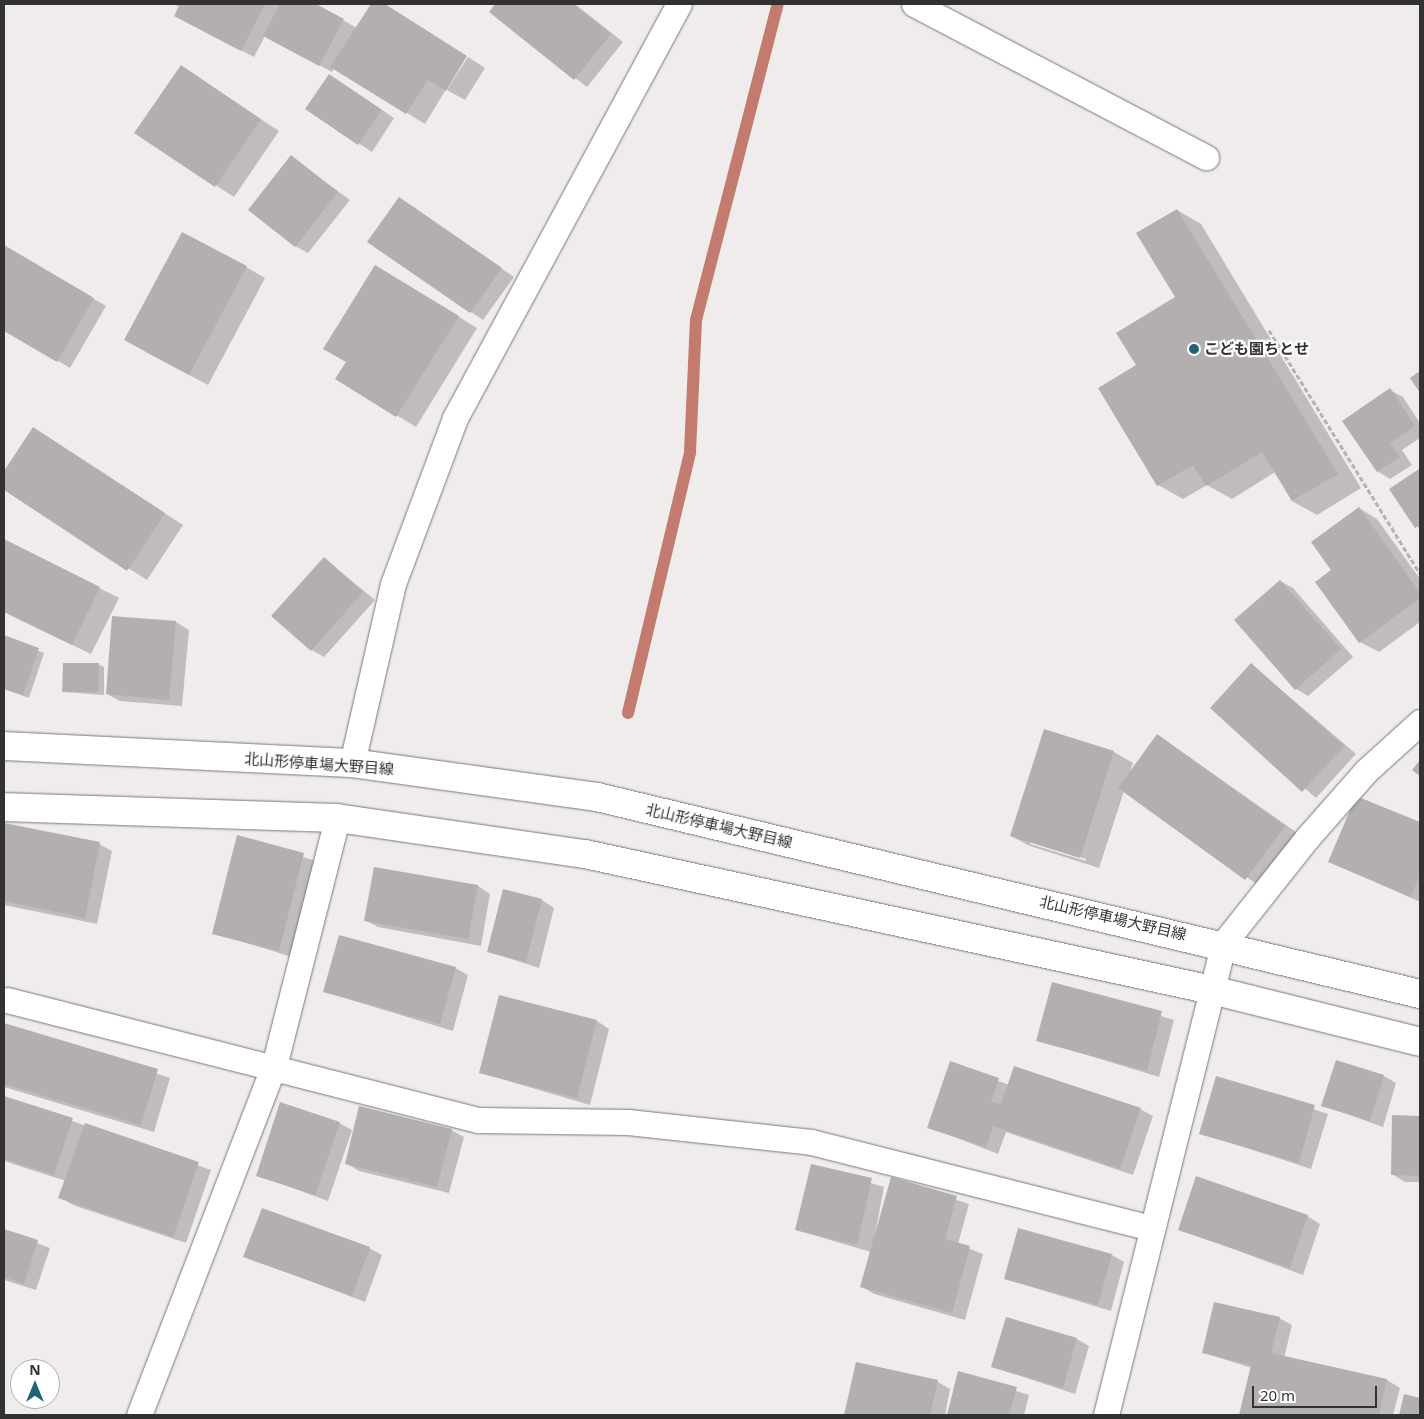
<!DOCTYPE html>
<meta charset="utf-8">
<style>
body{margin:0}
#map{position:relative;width:1424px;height:1419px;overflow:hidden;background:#f0eceb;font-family:"Noto Sans","Noto Sans JP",sans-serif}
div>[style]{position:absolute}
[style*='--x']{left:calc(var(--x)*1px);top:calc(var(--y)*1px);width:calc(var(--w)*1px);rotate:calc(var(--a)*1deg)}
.shadow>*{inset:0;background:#0003}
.stream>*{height:12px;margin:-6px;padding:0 6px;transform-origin:6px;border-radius:6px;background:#c27b6e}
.building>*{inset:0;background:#b3afae}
.path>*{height:3px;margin-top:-1.5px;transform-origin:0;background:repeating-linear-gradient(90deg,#b5b2b2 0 5px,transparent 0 7.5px)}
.roads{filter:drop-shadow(0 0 1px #7a7675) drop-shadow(0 0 1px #7a7675)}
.lane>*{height:25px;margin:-12.5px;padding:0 12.5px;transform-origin:12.5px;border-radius:12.5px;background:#fff}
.secondary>*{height:28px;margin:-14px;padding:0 14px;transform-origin:14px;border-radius:14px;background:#fff}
.dots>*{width:14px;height:14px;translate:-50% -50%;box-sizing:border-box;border:2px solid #fff;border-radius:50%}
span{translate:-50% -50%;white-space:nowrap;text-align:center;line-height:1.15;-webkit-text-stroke:4.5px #fff;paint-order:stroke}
.poi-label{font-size:15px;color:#333232;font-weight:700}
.left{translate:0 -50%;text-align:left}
.street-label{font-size:15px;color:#333232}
.frame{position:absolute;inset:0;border:5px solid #333232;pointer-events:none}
.north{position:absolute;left:10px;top:1359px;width:50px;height:50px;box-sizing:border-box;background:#fff;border:1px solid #adadad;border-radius:50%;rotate:0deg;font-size:14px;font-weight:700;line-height:20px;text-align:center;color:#333232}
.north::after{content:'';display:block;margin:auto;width:18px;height:22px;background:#1d6672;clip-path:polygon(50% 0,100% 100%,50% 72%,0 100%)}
.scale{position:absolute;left:1252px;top:1386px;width:125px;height:22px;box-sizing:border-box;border:2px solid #333232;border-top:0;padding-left:6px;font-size:15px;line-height:18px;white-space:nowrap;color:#333232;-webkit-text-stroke:4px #fff;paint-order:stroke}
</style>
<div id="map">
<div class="shadow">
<div style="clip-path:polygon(172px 4px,314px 4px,357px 28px,372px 4px,383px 4px,466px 56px,425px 124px,334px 68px,332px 72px,265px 36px,254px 57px,188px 23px,180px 7px)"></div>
<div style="clip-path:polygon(497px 4px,575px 4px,623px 42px,587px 87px,490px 12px)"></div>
<div style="clip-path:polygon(468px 57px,485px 68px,465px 100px,447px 90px)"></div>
<div style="clip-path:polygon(181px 67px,279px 131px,234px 197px,136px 133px)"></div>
<div style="clip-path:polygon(342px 83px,394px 118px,372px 152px,307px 109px)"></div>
<div style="clip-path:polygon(291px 157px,350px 200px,308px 253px,295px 246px)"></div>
<div style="clip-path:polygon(412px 206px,514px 277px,483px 320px,369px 242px)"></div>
<div style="clip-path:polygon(1177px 210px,1201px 224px,1361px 488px,1317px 515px,1292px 501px,1275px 472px,1232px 499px,1207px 485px,1183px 499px,1158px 485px,1100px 388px,1137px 366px,1177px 298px)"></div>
<div style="clip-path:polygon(4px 247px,106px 306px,70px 368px,4px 329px)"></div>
<div style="clip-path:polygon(246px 267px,265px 278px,208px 385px,144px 351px)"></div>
<div style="clip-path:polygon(394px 277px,477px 328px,416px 427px,337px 379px)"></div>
<div style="clip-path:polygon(1390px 390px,1403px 397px,1420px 423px,1420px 438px,1402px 450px,1412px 465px,1390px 479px,1377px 471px)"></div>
<div style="clip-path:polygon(33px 428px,183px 525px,147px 580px,4px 489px,4px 473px)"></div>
<div style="clip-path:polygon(1419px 470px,1420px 471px,1420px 530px,1391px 489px)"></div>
<div style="clip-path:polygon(1359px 508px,1377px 519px,1420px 579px,1420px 622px,1379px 652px,1360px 642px,1332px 570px)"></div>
<div style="clip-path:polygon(4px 540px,119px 598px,91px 654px,4px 612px)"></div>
<div style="clip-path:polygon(324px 558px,375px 600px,324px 657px,312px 650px)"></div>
<div style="clip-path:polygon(1280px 581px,1293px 588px,1353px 657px,1308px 696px,1296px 689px)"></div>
<div style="clip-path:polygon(176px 622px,189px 630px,182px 706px,120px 701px,107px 694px)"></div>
<div style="clip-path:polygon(4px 637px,44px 653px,29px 698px,4px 689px)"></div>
<div style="clip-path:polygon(98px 664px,104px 667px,104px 695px,64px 692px)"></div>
<div style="clip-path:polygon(1251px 664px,1356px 754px,1316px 798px,1212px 708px)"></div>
<div style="clip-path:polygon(evenodd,1045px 731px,1114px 752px,1133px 763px,1129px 775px,1158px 735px,1303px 837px,1265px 890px,1124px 791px,1099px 868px,1030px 846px,1011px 836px,1045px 731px,1030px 841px,1086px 859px,1086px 861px,1030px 844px,1030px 841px)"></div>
<div style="clip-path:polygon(1357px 798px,1420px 824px,1420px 902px,1330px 862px)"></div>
<div style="clip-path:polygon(4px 824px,99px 844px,112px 851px,97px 924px,4px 905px)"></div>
<div style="clip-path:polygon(238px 837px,316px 861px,292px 957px,214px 933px)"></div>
<div style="clip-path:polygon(375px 868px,478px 886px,490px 894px,481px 946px,378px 927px,365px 920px)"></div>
<div style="clip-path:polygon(542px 900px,554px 908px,539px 968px,489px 952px)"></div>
<div style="clip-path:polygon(455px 968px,468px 975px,453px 1031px,325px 992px)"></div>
<div style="clip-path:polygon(1053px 984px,1174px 1020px,1159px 1077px,1038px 1040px)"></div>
<div style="clip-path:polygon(597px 1021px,609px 1029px,590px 1105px,481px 1073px)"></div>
<div style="clip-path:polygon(4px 1024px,170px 1078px,154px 1132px,4px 1087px)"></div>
<div style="clip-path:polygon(951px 1063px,1009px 1085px,1140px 1109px,1153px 1116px,1133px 1175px,1006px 1132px,998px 1154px,929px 1127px)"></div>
<div style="clip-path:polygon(1384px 1076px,1396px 1083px,1383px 1127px,1322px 1105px)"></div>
<div style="clip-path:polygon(1217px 1078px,1328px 1114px,1311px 1169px,1201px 1133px)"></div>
<div style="clip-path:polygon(4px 1097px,211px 1170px,186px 1243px,73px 1205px,60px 1197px,66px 1181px,4px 1161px)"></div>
<div style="clip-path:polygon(1394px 1116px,1420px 1117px,1420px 1182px,1405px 1182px,1392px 1174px)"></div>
<div style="clip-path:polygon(339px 1123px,352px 1130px,328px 1201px,257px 1175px)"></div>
<div style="clip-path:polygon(451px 1130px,464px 1137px,449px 1193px,359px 1171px,346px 1163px)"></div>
<div style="clip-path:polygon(812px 1165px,884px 1187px,873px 1245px,892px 1179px,969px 1204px,958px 1244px,983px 1254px,965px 1320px,874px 1294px,861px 1286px,871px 1252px,796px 1230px)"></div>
<div style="clip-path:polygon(1307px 1216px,1320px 1224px,1303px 1275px,1180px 1229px)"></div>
<div style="clip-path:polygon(4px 1231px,50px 1248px,36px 1290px,4px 1280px)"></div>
<div style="clip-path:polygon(369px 1248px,382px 1255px,365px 1302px,245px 1256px)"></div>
<div style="clip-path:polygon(1112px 1255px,1124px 1262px,1111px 1311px,1005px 1279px)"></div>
<div style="clip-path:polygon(1279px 1318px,1292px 1325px,1284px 1358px,1387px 1380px,1400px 1388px,1393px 1415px,1241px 1415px,1252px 1368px,1204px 1353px)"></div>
<div style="clip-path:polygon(1077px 1339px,1089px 1346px,1075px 1394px,993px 1367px)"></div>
<div style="clip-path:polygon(857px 1364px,938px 1382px,950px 1389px,945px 1415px,845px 1415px)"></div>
<div style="clip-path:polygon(959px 1373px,1029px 1395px,1024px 1415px,948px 1415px)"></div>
</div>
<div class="stream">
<div style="--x:628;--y:713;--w:268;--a:-76.6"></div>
<div style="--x:690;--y:452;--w:132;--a:-87.4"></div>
<div style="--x:696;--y:320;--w:326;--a:-75.5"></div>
</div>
<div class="building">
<div style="clip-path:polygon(180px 4px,265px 4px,241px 51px,174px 16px)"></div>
<div style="clip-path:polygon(280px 4px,316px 4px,344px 19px,319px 66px,263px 36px)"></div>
<div style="clip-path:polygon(371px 4px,385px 4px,467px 56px,446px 91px,428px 80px,406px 114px,330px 67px)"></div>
<div style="clip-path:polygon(495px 4px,573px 4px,611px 34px,574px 80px,489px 12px)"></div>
<div style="clip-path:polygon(181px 65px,261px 119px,215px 187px,134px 133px)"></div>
<div style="clip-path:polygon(329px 74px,382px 110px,358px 145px,305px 109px)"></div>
<div style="clip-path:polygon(291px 155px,338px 192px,295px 247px,248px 210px)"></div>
<div style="clip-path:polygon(399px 197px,502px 268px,470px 313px,367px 242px)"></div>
<div style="clip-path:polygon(1177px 209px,1338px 474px,1292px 501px,1262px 452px,1206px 486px,1193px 465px,1157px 486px,1098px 388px,1136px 365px,1116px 333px,1175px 297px,1136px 233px)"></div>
<div style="clip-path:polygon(182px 232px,247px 266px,189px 375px,124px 340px)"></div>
<div style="clip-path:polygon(4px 245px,94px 298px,57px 362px,4px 331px)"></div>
<div style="clip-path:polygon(375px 265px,459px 316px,396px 417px,335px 379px,346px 362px,323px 349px)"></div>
<div style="clip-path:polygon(1420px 371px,1420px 393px,1410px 378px)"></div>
<div style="clip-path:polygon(1390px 388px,1415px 426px,1390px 443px,1400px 457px,1377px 472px,1342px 421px)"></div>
<div style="clip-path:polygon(33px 427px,165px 513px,127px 571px,4px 490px,4px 471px)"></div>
<div style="clip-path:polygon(1419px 469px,1420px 525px,1415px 528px,1389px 489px)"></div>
<div style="clip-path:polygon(1359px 507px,1420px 593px,1420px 598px,1359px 643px,1315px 582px,1331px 570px,1311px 542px)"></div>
<div style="clip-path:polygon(4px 539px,100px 587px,72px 645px,4px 612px)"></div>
<div style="clip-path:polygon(324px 557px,363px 592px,311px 651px,271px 616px)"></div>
<div style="clip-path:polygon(1280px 580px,1341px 649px,1295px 690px,1234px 620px)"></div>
<div style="clip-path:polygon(112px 616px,176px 621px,169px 700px,106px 694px)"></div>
<div style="clip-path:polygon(4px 635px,39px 648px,23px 695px,4px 689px)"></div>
<div style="clip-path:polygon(63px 663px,99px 663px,98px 692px,62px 692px)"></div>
<div style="clip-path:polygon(1251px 663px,1344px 746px,1302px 792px,1210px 708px)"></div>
<div style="clip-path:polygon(1044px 729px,1114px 751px,1080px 858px,1010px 836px)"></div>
<div style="clip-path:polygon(1157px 734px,1285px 826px,1245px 880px,1118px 788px)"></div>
<div style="clip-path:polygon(1420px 760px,1420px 776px,1412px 770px)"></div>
<div style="clip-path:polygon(1356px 796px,1420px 822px,1420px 874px,1411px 897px,1328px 862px)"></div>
<div style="clip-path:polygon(4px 823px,100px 842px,85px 918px,4px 901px)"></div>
<div style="clip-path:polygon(237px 835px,304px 853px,279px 951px,212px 934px)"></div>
<div style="clip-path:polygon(374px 867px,478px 885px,468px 939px,364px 921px)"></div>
<div style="clip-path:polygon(503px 889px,542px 899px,526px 962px,487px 952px)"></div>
<div style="clip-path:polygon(339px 935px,456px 967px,440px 1024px,323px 992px)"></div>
<div style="clip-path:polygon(1052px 982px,1162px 1011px,1147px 1071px,1036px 1041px)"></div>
<div style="clip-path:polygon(499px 995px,597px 1020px,577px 1098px,479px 1073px)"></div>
<div style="clip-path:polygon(4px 1023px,158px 1069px,141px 1125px,4px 1084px)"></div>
<div style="clip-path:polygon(1336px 1060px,1384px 1075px,1370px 1121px,1321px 1106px)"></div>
<div style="clip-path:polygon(950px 1061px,999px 1078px,991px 1102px,1001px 1104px,1014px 1066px,1141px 1108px,1120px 1169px,993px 1126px,986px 1147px,927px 1128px)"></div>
<div style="clip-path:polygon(1216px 1076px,1315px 1105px,1299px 1163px,1199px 1134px)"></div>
<div style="clip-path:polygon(4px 1096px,73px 1118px,54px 1175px,4px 1159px)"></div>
<div style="clip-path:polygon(280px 1102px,340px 1122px,315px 1195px,256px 1176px)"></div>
<div style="clip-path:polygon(359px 1106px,452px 1129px,437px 1187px,345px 1164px)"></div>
<div style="clip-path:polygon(1392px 1115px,1420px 1116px,1420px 1176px,1391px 1175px)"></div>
<div style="clip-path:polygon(85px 1123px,199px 1162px,173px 1237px,58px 1198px)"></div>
<div style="clip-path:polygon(811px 1164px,872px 1178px,857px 1245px,795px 1230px)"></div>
<div style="clip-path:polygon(1196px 1176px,1308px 1215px,1290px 1268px,1178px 1230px)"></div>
<div style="clip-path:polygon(891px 1177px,957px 1196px,945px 1239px,970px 1246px,952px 1313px,860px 1287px)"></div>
<div style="clip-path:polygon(262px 1208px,370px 1247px,352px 1296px,243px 1257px)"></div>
<div style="clip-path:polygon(1018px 1228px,1112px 1254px,1098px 1305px,1004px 1279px)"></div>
<div style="clip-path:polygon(4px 1229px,38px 1240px,24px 1284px,4px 1277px)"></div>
<div style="clip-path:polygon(1214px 1302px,1280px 1317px,1271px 1353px,1387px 1379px,1379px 1415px,1239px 1415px,1251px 1365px,1202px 1353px)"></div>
<div style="clip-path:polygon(1006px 1317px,1077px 1338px,1063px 1388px,991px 1367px)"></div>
<div style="clip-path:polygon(856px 1362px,938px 1380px,930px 1415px,844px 1415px)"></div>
<div style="clip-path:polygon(958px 1371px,1017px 1387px,1009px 1415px,947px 1415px)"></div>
<div style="clip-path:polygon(1404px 1394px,1420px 1398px,1420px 1415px,1399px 1415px)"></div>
</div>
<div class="path">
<div style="--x:1269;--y:330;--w:287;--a:58.2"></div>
</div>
<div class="roads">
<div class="lane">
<div style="--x:914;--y:4;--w:330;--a:27.7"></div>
<div style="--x:352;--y:763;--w:184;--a:-77.1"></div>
<div style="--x:393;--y:584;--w:177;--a:-69.5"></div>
<div style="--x:455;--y:418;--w:471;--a:-61.6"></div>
<div style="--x:7;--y:1000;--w:486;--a:14.3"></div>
<div style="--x:478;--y:1120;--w:150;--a:0.8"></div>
<div style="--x:628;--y:1122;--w:184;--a:6.2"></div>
<div style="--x:811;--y:1142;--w:352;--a:14.2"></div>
<div style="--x:139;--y:1415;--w:374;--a:-68.9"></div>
<div style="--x:274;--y:1066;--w:256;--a:-75.7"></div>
<div style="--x:1106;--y:1415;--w:485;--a:-76"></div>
<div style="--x:1223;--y:944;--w:135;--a:-51.6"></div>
<div style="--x:1307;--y:838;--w:89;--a:-48.6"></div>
<div style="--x:1366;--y:771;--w:73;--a:-42.2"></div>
</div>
<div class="secondary">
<div style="--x:4;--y:746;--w:348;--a:2.8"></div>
<div style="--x:352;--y:763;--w:247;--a:7.9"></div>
<div style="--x:597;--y:797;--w:846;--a:13.46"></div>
<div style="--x:4;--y:807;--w:333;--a:1.9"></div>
<div style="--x:337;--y:818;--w:251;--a:8.3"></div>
<div style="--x:585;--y:854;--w:642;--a:12.24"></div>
<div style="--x:1212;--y:990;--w:214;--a:14"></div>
</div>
</div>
<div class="dots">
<div style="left:1194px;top:349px;background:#1d6672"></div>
</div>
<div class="poi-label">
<span class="left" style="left:1204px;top:349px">こども園ちとせ</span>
</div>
<div class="street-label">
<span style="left:319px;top:764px;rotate:4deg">北山形停車場大野目線</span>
<span style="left:719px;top:826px;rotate:13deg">北山形停車場大野目線</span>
<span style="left:1113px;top:918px;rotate:13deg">北山形停車場大野目線</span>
</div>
<div class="frame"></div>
<div class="north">N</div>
<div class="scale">20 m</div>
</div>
